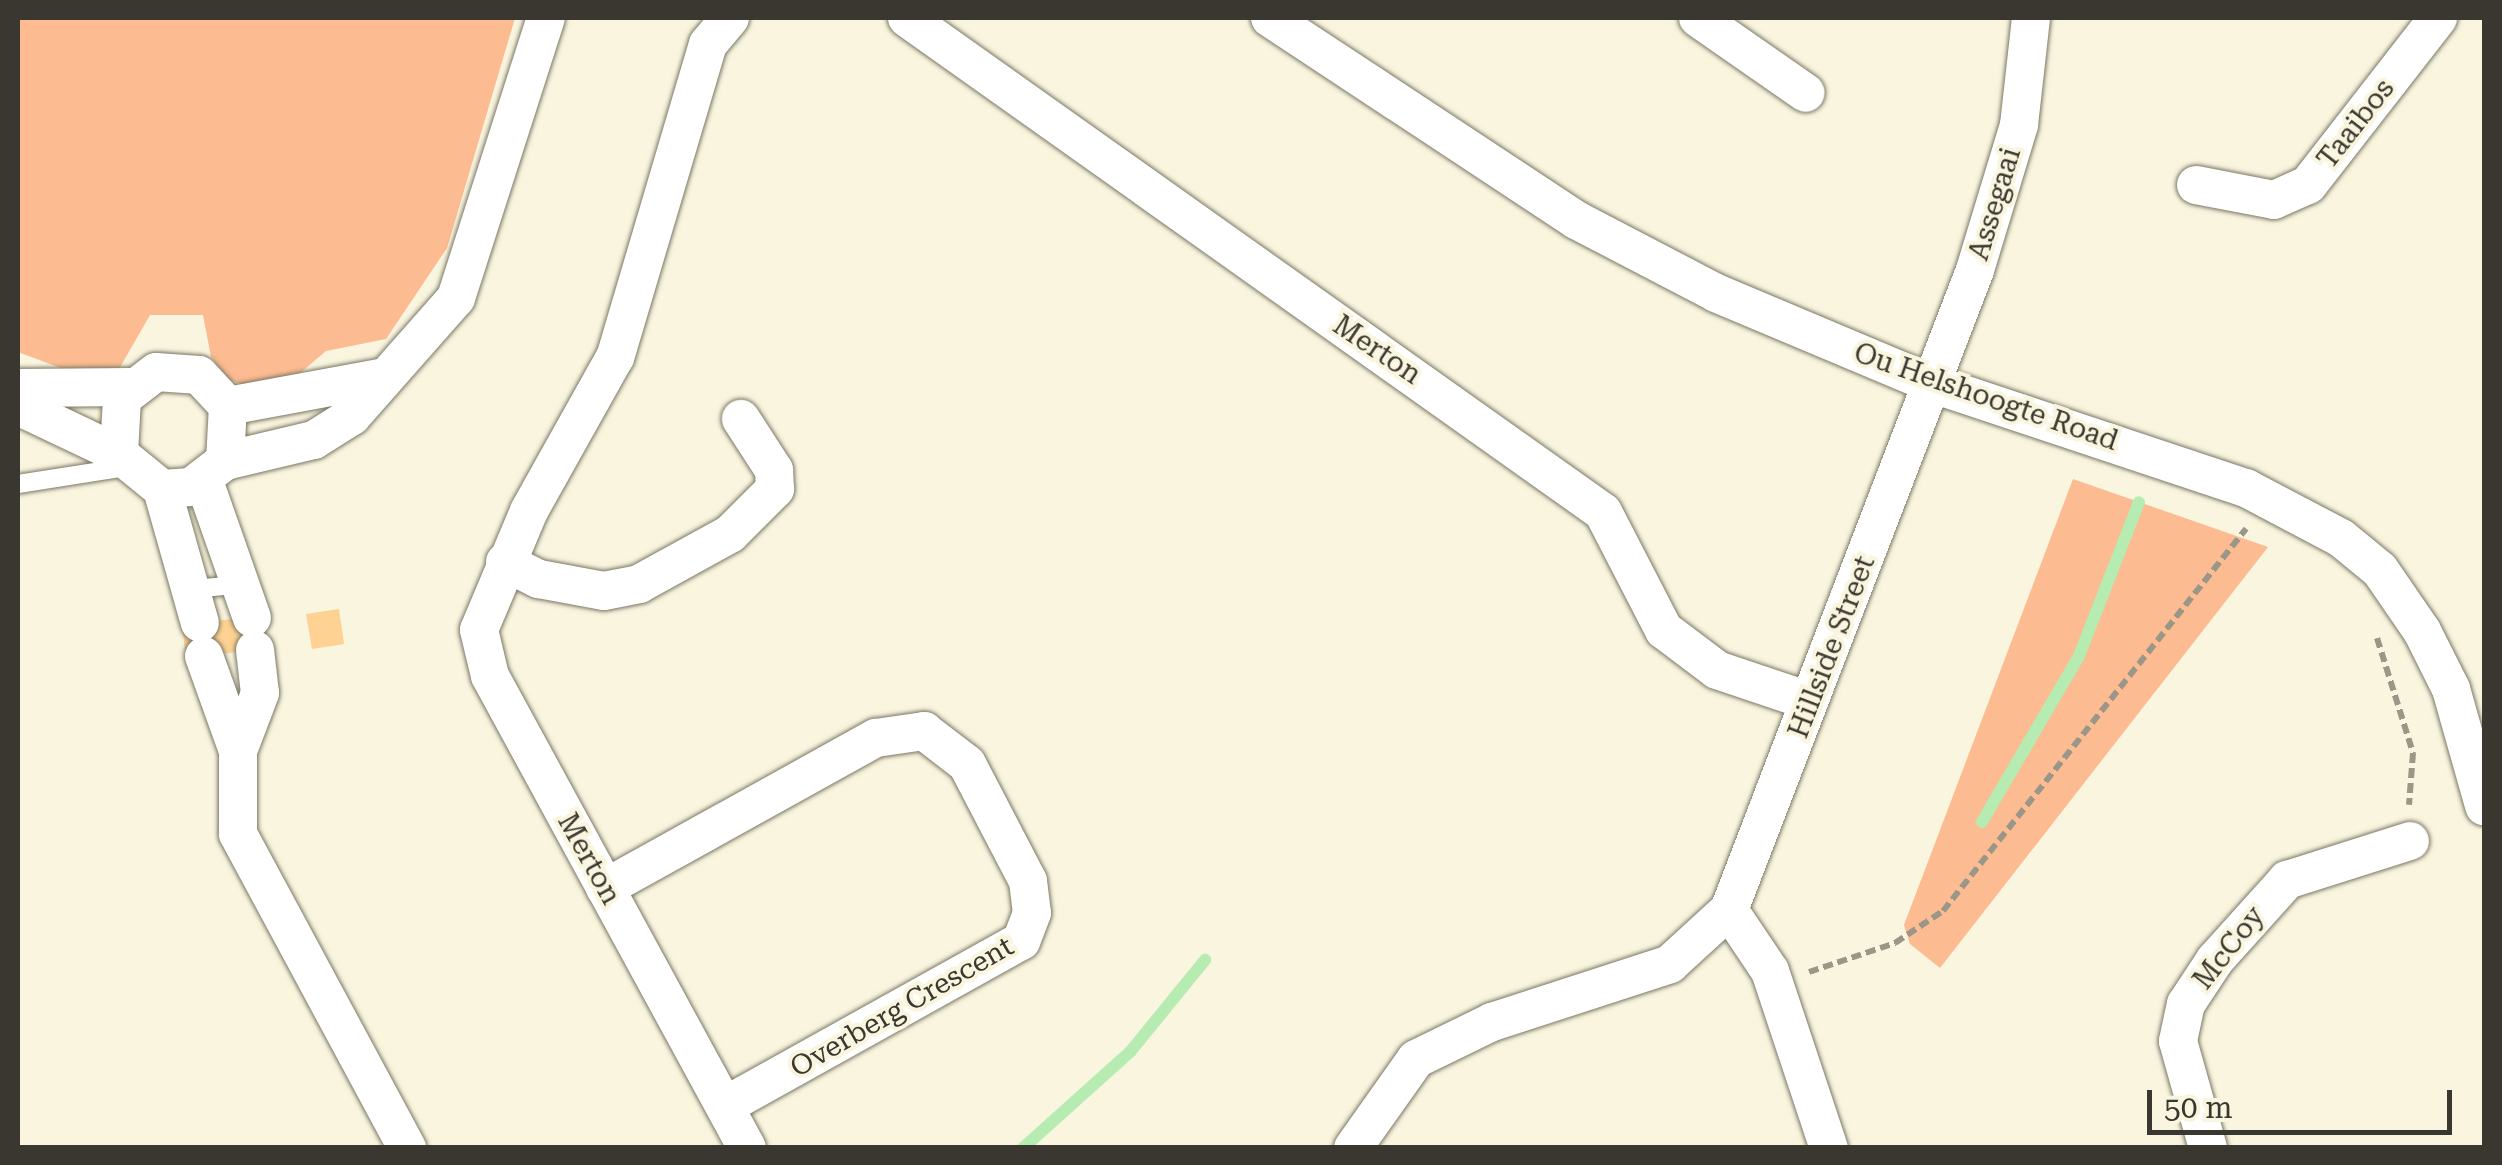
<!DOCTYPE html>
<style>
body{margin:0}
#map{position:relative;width:2502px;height:1165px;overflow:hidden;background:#f9f5df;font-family:"Roboto Serif",serif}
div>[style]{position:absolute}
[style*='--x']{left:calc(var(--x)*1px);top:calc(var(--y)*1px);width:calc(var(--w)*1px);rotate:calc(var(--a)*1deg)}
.green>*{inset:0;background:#fcbb90}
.stream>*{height:12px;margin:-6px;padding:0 6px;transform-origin:6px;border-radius:6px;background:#b6ebb1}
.building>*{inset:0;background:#fed292}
.path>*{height:6px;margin-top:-3px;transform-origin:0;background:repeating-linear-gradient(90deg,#9a9788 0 10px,transparent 0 15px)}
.roads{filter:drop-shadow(0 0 2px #7b7764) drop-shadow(0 0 2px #7b7764)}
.lane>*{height:18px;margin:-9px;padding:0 9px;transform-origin:9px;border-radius:9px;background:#fff}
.street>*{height:38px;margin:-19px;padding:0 19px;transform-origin:19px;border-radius:19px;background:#fff}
span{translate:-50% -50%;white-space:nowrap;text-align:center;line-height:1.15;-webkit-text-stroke:8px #f9f5df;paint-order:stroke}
.street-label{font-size:28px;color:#39372f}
.frame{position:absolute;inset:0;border:20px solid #39372f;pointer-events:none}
.scale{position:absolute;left:2147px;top:1090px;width:305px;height:45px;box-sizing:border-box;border:5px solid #39372f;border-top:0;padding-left:12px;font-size:30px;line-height:35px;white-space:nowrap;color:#39372f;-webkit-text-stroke:8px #f9f5df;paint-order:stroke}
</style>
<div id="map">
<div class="green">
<div style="clip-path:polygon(18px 18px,515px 18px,447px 248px,386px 339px,326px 351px,293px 379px,261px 390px,229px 380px,211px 357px,203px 315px,150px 315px,119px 369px,82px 376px,18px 352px)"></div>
<div style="clip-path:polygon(2073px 479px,2268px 547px,1940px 968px,1910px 944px,1904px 925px)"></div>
</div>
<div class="stream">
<div style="--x:1982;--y:822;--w:192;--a:-59.7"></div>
<div style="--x:2079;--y:656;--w:165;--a:-68.7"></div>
<div style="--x:1023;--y:1148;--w:144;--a:-41.9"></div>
<div style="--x:1130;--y:1052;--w:119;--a:-50.8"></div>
</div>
<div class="building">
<div style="clip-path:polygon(339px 609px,344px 644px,312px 649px,306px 614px)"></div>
<div style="clip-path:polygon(259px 616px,263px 649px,186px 658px,182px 625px)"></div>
</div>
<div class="path">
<div style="--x:2377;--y:638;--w:121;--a:72.6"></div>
<div style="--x:2413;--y:753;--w:52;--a:94.4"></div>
<div style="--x:1809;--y:972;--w:91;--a:-18.6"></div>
<div style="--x:1895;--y:943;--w:58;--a:-33.7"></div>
<div style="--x:1943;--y:911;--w:488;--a:-51.6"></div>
</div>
<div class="roads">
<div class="lane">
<div style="--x:18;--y:484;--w:109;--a:-8.9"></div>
<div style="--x:194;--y:589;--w:51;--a:-5.6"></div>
</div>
<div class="street">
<div style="--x:730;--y:18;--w:34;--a:130"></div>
<div style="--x:708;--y:44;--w:327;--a:106.5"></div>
<div style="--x:615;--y:357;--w:176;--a:119.2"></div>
<div style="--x:529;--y:511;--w:129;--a:112.8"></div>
<div style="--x:479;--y:630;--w:47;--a:76.6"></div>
<div style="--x:490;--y:676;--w:537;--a:61.43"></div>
<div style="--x:907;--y:18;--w:853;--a:35.37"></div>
<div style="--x:1603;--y:512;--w:133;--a:62.7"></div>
<div style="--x:1664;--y:630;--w:66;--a:37"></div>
<div style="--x:1717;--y:670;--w:97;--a:18.6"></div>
<div style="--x:1270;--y:18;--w:367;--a:33.4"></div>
<div style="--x:1576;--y:220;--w:158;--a:27.5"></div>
<div style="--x:1716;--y:293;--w:235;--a:22.8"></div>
<div style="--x:1933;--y:384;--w:330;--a:18.4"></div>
<div style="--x:2246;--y:488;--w:107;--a:27.8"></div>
<div style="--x:2341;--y:538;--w:50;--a:39.4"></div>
<div style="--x:2380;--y:570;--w:74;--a:55.5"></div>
<div style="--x:2422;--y:631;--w:65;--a:63.4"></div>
<div style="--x:2451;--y:689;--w:122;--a:74.2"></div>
<div style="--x:1698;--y:18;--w:131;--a:34.8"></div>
<div style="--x:2196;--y:185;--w:79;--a:10.9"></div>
<div style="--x:2274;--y:200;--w:37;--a:-24"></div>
<div style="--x:2308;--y:185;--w:212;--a:-52.1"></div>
<div style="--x:18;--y:388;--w:113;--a:-0.5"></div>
<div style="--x:18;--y:406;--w:112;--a:25.4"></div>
<div style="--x:228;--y:406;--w:160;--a:-10.5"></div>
<div style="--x:225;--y:461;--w:55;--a:-86.9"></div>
<div style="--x:228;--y:406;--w:42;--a:-133.1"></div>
<div style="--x:199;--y:375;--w:43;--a:-176"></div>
<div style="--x:156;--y:372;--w:43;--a:142.6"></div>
<div style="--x:122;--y:398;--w:56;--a:93.1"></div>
<div style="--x:119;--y:454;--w:55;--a:39.1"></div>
<div style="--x:162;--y:489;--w:29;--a:-4"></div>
<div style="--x:191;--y:487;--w:43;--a:-37.4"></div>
<div style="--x:225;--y:461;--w:91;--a:-13.3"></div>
<div style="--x:314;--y:440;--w:45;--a:-32.3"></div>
<div style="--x:352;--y:416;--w:157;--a:-48.6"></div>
<div style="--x:456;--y:298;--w:294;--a:-72.2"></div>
<div style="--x:204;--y:481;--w:145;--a:70.7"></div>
<div style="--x:162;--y:489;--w:139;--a:74.2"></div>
<div style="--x:505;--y:562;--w:38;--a:27"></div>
<div style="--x:539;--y:579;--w:66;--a:10.5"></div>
<div style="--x:604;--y:591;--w:36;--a:-11"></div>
<div style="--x:639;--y:584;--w:104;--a:-28.8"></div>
<div style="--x:730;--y:534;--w:64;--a:-45"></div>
<div style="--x:775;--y:489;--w:19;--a:-93"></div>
<div style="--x:774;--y:470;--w:61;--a:-122.9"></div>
<div style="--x:255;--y:650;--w:43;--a:83.4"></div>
<div style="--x:260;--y:693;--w:62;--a:110.8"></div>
<div style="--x:238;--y:751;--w:83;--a:90"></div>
<div style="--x:238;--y:834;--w:357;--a:61.7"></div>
<div style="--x:204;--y:656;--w:101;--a:70.3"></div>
<div style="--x:605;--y:888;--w:310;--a:-29"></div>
<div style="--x:876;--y:738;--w:49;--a:-8.3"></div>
<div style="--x:924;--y:731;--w:54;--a:37.5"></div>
<div style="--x:967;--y:764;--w:132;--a:62.5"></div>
<div style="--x:1028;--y:881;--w:32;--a:83"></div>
<div style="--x:1032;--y:913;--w:30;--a:111"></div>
<div style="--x:1021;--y:941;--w:339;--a:150.9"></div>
<div style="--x:1729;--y:910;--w:73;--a:56.1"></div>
<div style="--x:1770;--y:971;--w:187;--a:71.6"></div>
<div style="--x:1353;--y:1148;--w:109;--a:-54.7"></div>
<div style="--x:1416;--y:1059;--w:85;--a:-26"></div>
<div style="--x:1492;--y:1022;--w:187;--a:-18"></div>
<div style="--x:1670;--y:964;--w:80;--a:-42.5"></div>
<div style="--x:1729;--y:910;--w:686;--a:-68.97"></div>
<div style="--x:1975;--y:270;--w:152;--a:-73.1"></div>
<div style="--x:2019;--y:125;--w:108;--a:-83.6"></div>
<div style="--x:2208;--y:1148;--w:111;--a:-105.7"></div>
<div style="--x:2178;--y:1041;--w:38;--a:-78"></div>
<div style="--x:2186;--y:1004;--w:53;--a:-56.6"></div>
<div style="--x:2215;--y:960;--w:108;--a:-48"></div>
<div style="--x:2287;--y:880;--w:129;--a:-17.6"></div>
</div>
</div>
<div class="street-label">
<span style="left:2356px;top:124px;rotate:-52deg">Taaibos</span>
<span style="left:1995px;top:204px;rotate:-73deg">Assegaai</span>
<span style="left:1377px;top:350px;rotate:34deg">Merton</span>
<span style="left:1986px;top:397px;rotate:19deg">Ou Helshoogte Road</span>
<span style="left:1832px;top:647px;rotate:-69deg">Hillside Street</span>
<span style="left:589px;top:859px;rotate:61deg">Merton</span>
<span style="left:2229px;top:948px;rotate:-52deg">McCoy</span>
<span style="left:902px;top:1007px;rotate:-30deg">Overberg Crescent</span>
</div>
<div class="frame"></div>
<div class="scale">50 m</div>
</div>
